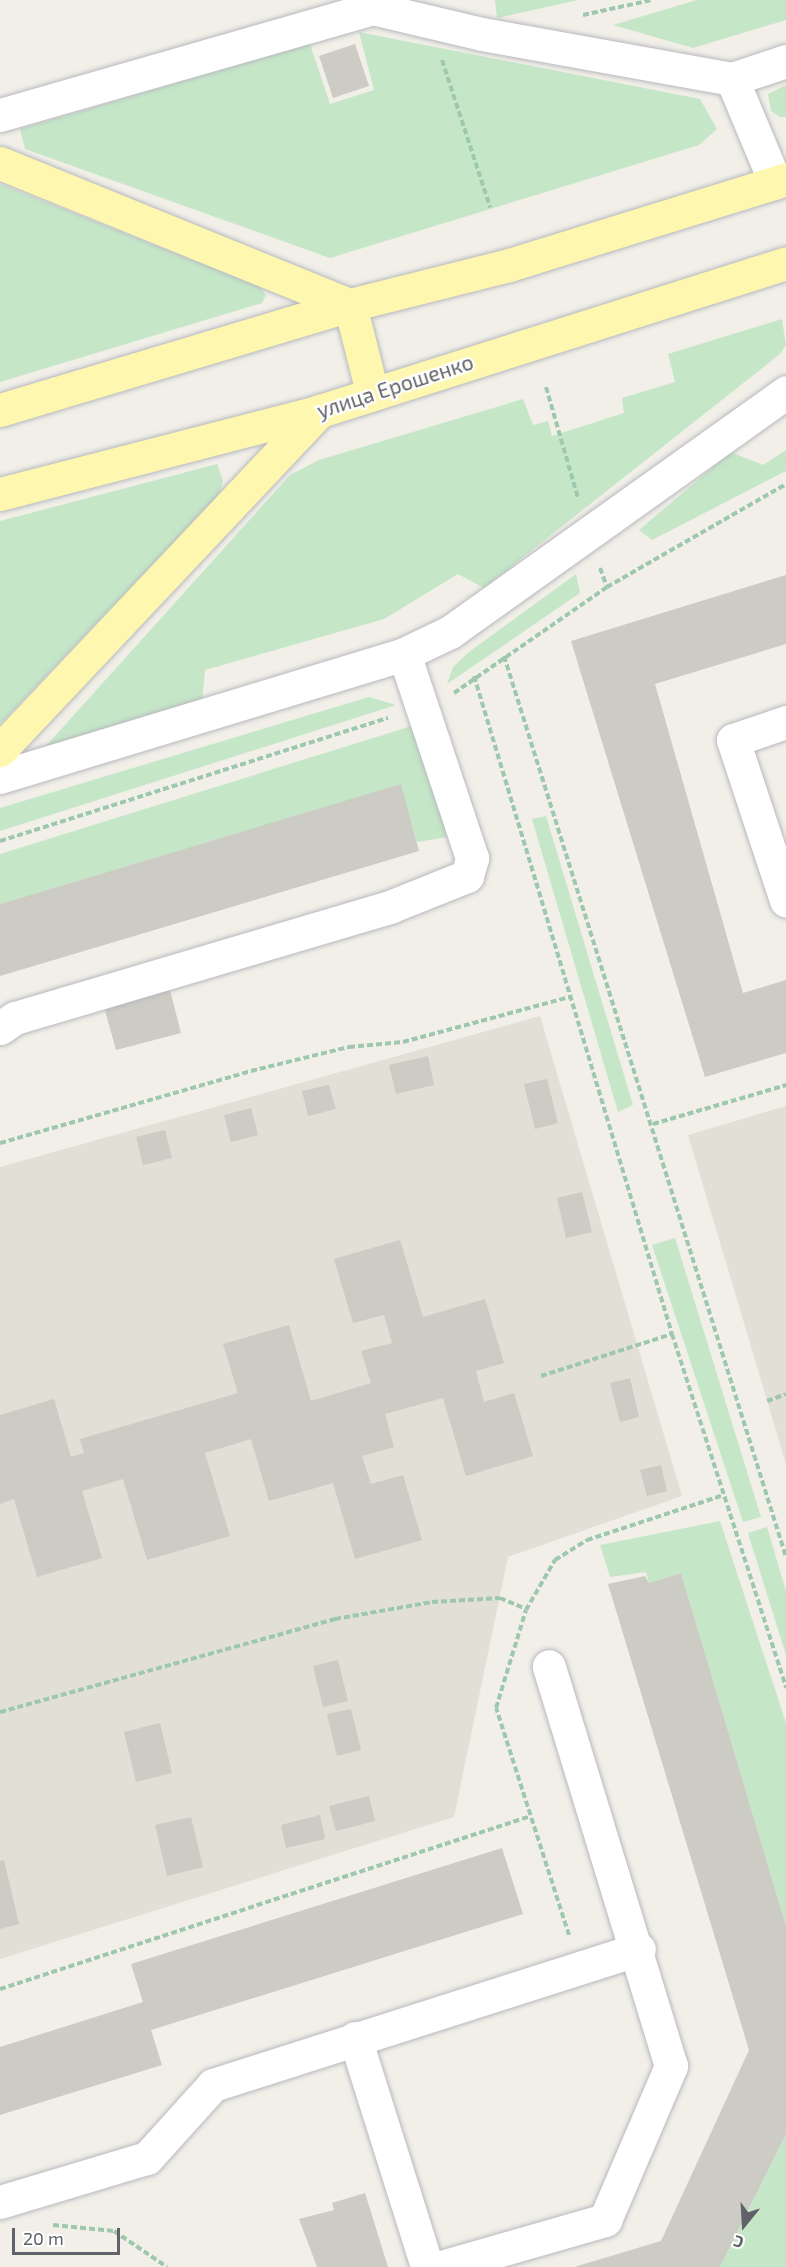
<!DOCTYPE html>
<meta charset="utf-8">
<style>
body{margin:0}
#map{position:relative;width:786px;height:2267px;overflow:hidden;background:#f1efe8;font-family:"Exo 2",sans-serif}
div>[style]{position:absolute}
[style*='--x']{left:calc(var(--x)*1px);top:calc(var(--y)*1px);width:calc(var(--w)*1px);rotate:calc(var(--a)*1deg)}
.education>*{inset:0;background:#e1dfd6}
.green>*{inset:0;background:#c5e7c8}
.building>*{inset:0;background:#cccbc4}
.path>*{height:4px;margin-top:-2px;transform-origin:0;background:repeating-linear-gradient(90deg,#9ec8ae 0 6px,transparent 0 9px)}
.roads{filter:drop-shadow(0 0 2px #b8b9be) drop-shadow(0 0 2px #b8b9be)}
.minor>*{height:33px;margin:-16.5px;padding:0 16.5px;transform-origin:16.5px;border-radius:16.5px;background:#fff}
.major>*{height:33px;margin:-16.5px;padding:0 16.5px;transform-origin:16.5px;border-radius:16.5px;background:#fef7af}
span{translate:-50% -50%;white-space:nowrap;text-align:center;line-height:1.15;-webkit-text-stroke:4.5px #fff;paint-order:stroke}
.street-label{font-size:21px;color:#5f6268}
.north{position:absolute;left:714px;top:2195px;width:60px;height:60px;-webkit-text-stroke:4px #fff;paint-order:stroke;rotate:198deg;font-size:16px;font-weight:700;line-height:24px;text-align:center;color:#5f6268}
.north::after{content:'';display:block;margin:auto;width:21px;height:27px;background:#5f6268;clip-path:polygon(50% 0,100% 100%,50% 72%,0 100%)}
.scale{position:absolute;left:12px;top:2228px;width:108px;height:27px;box-sizing:border-box;border:3px solid #5f6268;border-top:0;padding-left:8px;font-size:18px;line-height:21px;white-space:nowrap;color:#5f6268;-webkit-text-stroke:4px #fff;paint-order:stroke}
</style>
<div id="map">
<div class="education">
<div style="clip-path:polygon(540px 1016px,682px 1496px,508px 1557px,454px 1817px,0 1959px,0 1167px)"></div>
<div style="clip-path:polygon(786px 1106px,786px 1464px,688px 1135px)"></div>
</div>
<div class="green">
<div style="clip-path:polygon(495px 0,579px 0,497px 18px)"></div>
<div style="clip-path:polygon(697px 0,786px 0,786px 20px,693px 48px,613px 25px)"></div>
<div style="clip-path:polygon(359px 32px,700px 99px,717px 129px,699px 145px,330px 258px,25px 149px,20px 129px,310px 44px,330px 104px,374px 90px)"></div>
<div style="clip-path:polygon(786px 85px,786px 117px,780px 117px,771px 111px,768px 94px)"></div>
<div style="clip-path:polygon(0 184px,260px 287px,266px 295px,262px 303px,0 382px)"></div>
<div style="clip-path:polygon(782px 319px,786px 345px,780px 354px,484px 588px,458px 574px,384px 619px,205px 670px,202px 703px,52px 750px,46px 746px,290px 475px,319px 460px,523px 399px,533px 425px,548px 421px,552px 436px,624px 413px,622px 398px,675px 382px,668px 354px)"></div>
<div style="clip-path:polygon(786px 450px,786px 471px,652px 540px,639px 530px,731px 452px,763px 465px)"></div>
<div style="clip-path:polygon(217px 464px,223px 481px,219px 495px,0 724px,0 521px)"></div>
<div style="clip-path:polygon(576px 574px,580px 593px,447px 684px,453px 667px,469px 652px)"></div>
<div style="clip-path:polygon(369px 697px,396px 705px,0 831px,0 808px)"></div>
<div style="clip-path:polygon(415px 725px,448px 837px,417px 842px,400px 785px,0 904px,0 854px)"></div>
<div style="clip-path:polygon(546px 816px,633px 1105px,618px 1112px,532px 819px)"></div>
<div style="clip-path:polygon(675px 1238px,761px 1517px,743px 1522px,652px 1245px)"></div>
<div style="clip-path:polygon(720px 1521px,786px 1723px,786px 1926px,681px 1573px,649px 1583px,646px 1572px,610px 1577px,600px 1545px)"></div>
<div style="clip-path:polygon(767px 1527px,786px 1591px,786px 1655px,748px 1533px)"></div>
<div style="clip-path:polygon(786px 2134px,786px 2267px,720px 2267px)"></div>
</div>
<div class="building">
<div style="clip-path:polygon(355px 44px,369px 86px,333px 98px,319px 56px)"></div>
<div style="clip-path:polygon(786px 575px,786px 644px,655px 684px,743px 993px,786px 980px,786px 1053px,705px 1077px,571px 641px)"></div>
<div style="clip-path:polygon(401px 784px,419px 851px,0 976px,0 904px)"></div>
<div style="clip-path:polygon(170px 990px,181px 1033px,116px 1050px,104px 1007px)"></div>
<div style="clip-path:polygon(428px 1056px,434px 1085px,396px 1094px,389px 1065px)"></div>
<div style="clip-path:polygon(547px 1079px,558px 1123px,535px 1129px,524px 1084px)"></div>
<div style="clip-path:polygon(329px 1085px,336px 1109px,308px 1116px,302px 1091px)"></div>
<div style="clip-path:polygon(251px 1108px,258px 1135px,231px 1142px,224px 1115px)"></div>
<div style="clip-path:polygon(165px 1130px,172px 1158px,143px 1165px,136px 1137px)"></div>
<div style="clip-path:polygon(582px 1192px,592px 1232px,566px 1238px,557px 1198px)"></div>
<div style="clip-path:polygon(400px 1240px,423px 1317px,485px 1299px,504px 1363px,476px 1371px,484px 1402px,514px 1393px,533px 1456px,466px 1476px,443px 1398px,385px 1414px,394px 1447px,362px 1456px,371px 1484px,403px 1475px,422px 1540px,355px 1559px,333px 1483px,269px 1501px,251px 1439px,205px 1453px,230px 1536px,147px 1560px,123px 1479px,82px 1491px,102px 1558px,37px 1577px,14px 1499px,0 1504px,0 1415px,54px 1399px,71px 1457px,84px 1453px,80px 1439px,238px 1393px,223px 1344px,289px 1325px,311px 1401px,371px 1383px,361px 1351px,392px 1343px,384px 1315px,353px 1323px,334px 1259px)"></div>
<div style="clip-path:polygon(630px 1378px,639px 1417px,620px 1422px,610px 1383px)"></div>
<div style="clip-path:polygon(661px 1465px,667px 1491px,647px 1496px,640px 1470px)"></div>
<div style="clip-path:polygon(681px 1573px,786px 1926px,786px 2134px,720px 2267px,574px 2267px,661px 2241px,749px 2050px,608px 1584px,645px 1576px,649px 1583px)"></div>
<div style="clip-path:polygon(338px 1660px,348px 1701px,323px 1707px,313px 1666px)"></div>
<div style="clip-path:polygon(351px 1709px,361px 1750px,337px 1756px,327px 1714px)"></div>
<div style="clip-path:polygon(160px 1723px,172px 1773px,136px 1782px,124px 1732px)"></div>
<div style="clip-path:polygon(369px 1796px,375px 1821px,336px 1831px,329px 1806px)"></div>
<div style="clip-path:polygon(320px 1815px,325px 1839px,286px 1848px,281px 1825px)"></div>
<div style="clip-path:polygon(191px 1817px,203px 1867px,167px 1876px,155px 1825px)"></div>
<div style="clip-path:polygon(502px 1848px,523px 1914px,151px 2030px,162px 2065px,0 2115px,0 2047px,143px 2002px,131px 1964px)"></div>
<div style="clip-path:polygon(4px 1860px,19px 1924px,0 1929px,0 1861px)"></div>
<div style="clip-path:polygon(365px 2193px,388px 2267px,317px 2267px,299px 2219px,334px 2210px,332px 2203px)"></div>
</div>
<div class="path">
<div style="--x:583;--y:15;--w:71;--a:-12.3"></div>
<div style="--x:442;--y:60;--w:155;--a:71.9"></div>
<div style="--x:546;--y:387;--w:116;--a:73.9"></div>
<div style="--x:600;--y:568;--w:20;--a:70"></div>
<div style="--x:504;--y:656;--w:944;--a:72.62"></div>
<div style="--x:474;--y:676;--w:687;--a:73.25"></div>
<div style="--x:672;--y:1334;--w:372;--a:72.1"></div>
<div style="--x:454;--y:693;--w:186;--a:-34.7"></div>
<div style="--x:607;--y:587;--w:207;--a:-29.9"></div>
<div style="--x:0;--y:841;--w:407;--a:-17.6"></div>
<div style="--x:653;--y:1124;--w:139;--a:-16.3"></div>
<div style="--x:0;--y:1143;--w:261;--a:-16"></div>
<div style="--x:251;--y:1071;--w:101;--a:-13.8"></div>
<div style="--x:349;--y:1047;--w:54;--a:-5.3"></div>
<div style="--x:403;--y:1042;--w:173;--a:-15.1"></div>
<div style="--x:541;--y:1376;--w:138;--a:-17.8"></div>
<div style="--x:767;--y:1401;--w:20;--a:-20"></div>
<div style="--x:0;--y:1712;--w:348;--a:-15.5"></div>
<div style="--x:335;--y:1619;--w:98;--a:-9.9"></div>
<div style="--x:432;--y:1602;--w:68;--a:-3.4"></div>
<div style="--x:500;--y:1598;--w:28;--a:23"></div>
<div style="--x:569;--y:1935;--w:238;--a:-107.8"></div>
<div style="--x:496;--y:1708;--w:102;--a:-73"></div>
<div style="--x:526;--y:1610;--w:58;--a:-59.9"></div>
<div style="--x:555;--y:1560;--w:38;--a:-32"></div>
<div style="--x:587;--y:1540;--w:144;--a:-18.2"></div>
<div style="--x:0;--y:1989;--w:558;--a:-18.05"></div>
<div style="--x:53;--y:2225;--w:61;--a:5.6"></div>
<div style="--x:114;--y:2231;--w:64;--a:34.2"></div>
</div>
<div class="roads">
<div class="minor">
<div style="--x:732;--y:79;--w:112;--a:67.3"></div>
<div style="--x:0;--y:115;--w:387;--a:-16"></div>
<div style="--x:372;--y:8;--w:113;--a:13.3"></div>
<div style="--x:482;--y:34;--w:254;--a:10.2"></div>
<div style="--x:732;--y:79;--w:57;--a:-18.4"></div>
<div style="--x:786;--y:722;--w:56;--a:161.2"></div>
<div style="--x:733;--y:740;--w:169;--a:71.7"></div>
<div style="--x:0;--y:777;--w:422;--a:-16.9"></div>
<div style="--x:404;--y:654;--w:51;--a:-25.6"></div>
<div style="--x:450;--y:632;--w:413;--a:-35.5"></div>
<div style="--x:0;--y:1028;--w:18;--a:-34"></div>
<div style="--x:15;--y:1018;--w:393;--a:-16.5"></div>
<div style="--x:392;--y:906;--w:81;--a:-21.8"></div>
<div style="--x:467;--y:876;--w:19;--a:-74"></div>
<div style="--x:472;--y:858;--w:215;--a:-108.4"></div>
<div style="--x:355;--y:2038;--w:240;--a:72.5"></div>
<div style="--x:0;--y:2202;--w:153;--a:-16.7"></div>
<div style="--x:147;--y:2158;--w:98;--a:-47.9"></div>
<div style="--x:213;--y:2085;--w:447;--a:-17.7"></div>
<div style="--x:441;--y:2267;--w:171;--a:-16"></div>
<div style="--x:605;--y:2220;--w:168;--a:-66.8"></div>
<div style="--x:671;--y:2066;--w:418;--a:-107"></div>
</div>
<div class="major">
<div style="--x:0;--y:163;--w:378;--a:22.1"></div>
<div style="--x:350;--y:305;--w:90;--a:75.8"></div>
<div style="--x:0;--y:410;--w:365;--a:-16.7"></div>
<div style="--x:350;--y:305;--w:164;--a:-14.1"></div>
<div style="--x:509;--y:265;--w:290;--a:-17.2"></div>
<div style="--x:0;--y:494;--w:331;--a:-14.5"></div>
<div style="--x:320;--y:411;--w:489;--a:-17.6"></div>
<div style="--x:0;--y:750;--w:466;--a:-46.7"></div>
</div>
</div>
<div class="street-label">
<span style="left:395px;top:386px;rotate:-18deg">улица Ерошенко</span>
</div>
<div class="north">С</div>
<div class="scale">20 m</div>
</div>
